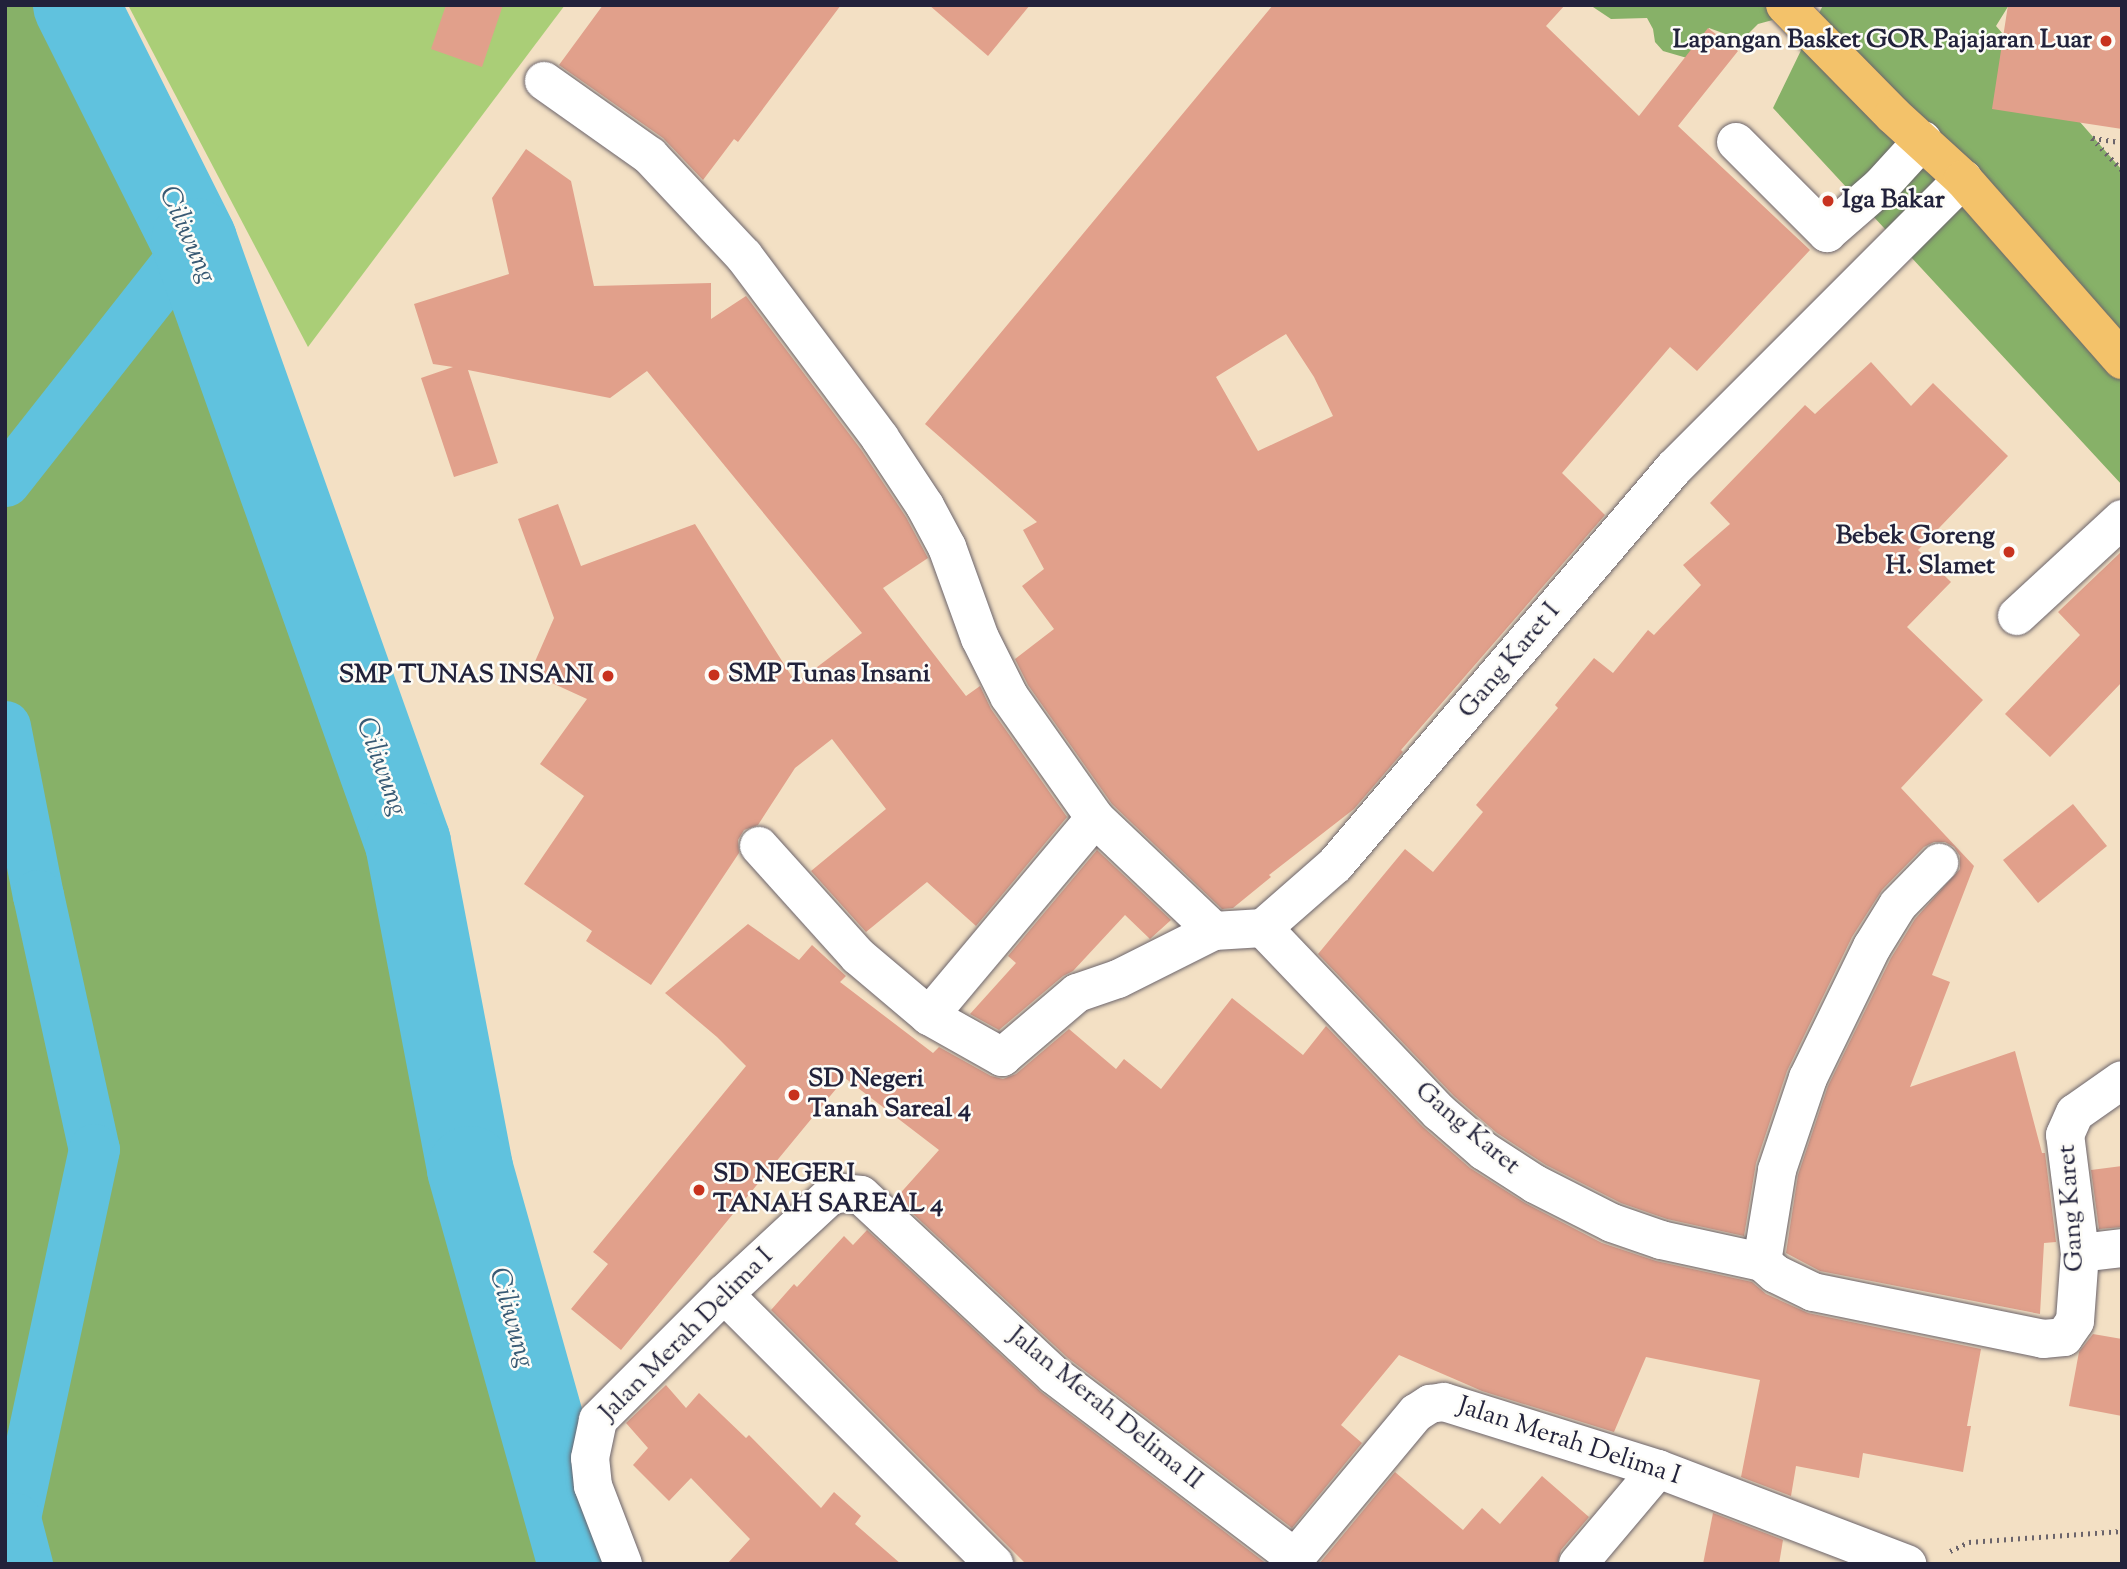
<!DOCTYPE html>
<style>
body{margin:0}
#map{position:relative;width:2127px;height:1569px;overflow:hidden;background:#f3e0c4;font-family:"Sorts Mill Goudy",serif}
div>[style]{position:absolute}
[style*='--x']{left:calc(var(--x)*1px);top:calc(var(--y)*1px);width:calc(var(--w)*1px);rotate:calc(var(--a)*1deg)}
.green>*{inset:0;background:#aace77}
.forest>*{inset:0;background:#87b168}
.canal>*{height:51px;margin:-25.5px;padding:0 25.5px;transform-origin:25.5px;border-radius:25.5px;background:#60c2de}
.river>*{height:86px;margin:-43px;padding:0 43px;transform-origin:43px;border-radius:43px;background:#60c2de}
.building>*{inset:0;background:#e1a08b}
.path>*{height:4.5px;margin-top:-2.25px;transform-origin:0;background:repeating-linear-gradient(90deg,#6b646b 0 2px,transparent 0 7px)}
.roads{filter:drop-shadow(0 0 2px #6b646b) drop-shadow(0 0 2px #6b646b)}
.minor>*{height:38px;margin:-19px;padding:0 19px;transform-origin:19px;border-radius:19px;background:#fff}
.major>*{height:38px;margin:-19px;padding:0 19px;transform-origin:19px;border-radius:19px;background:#f3c26a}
.dots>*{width:19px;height:19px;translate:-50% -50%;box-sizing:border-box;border:4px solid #fdfcf7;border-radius:50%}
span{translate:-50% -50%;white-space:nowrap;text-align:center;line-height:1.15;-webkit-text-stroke:5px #fdfcf7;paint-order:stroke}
.poi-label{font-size:26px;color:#22223b;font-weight:700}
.right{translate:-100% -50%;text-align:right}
.left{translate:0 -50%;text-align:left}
.street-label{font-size:26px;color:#22223b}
.water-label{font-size:28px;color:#385a74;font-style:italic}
.frame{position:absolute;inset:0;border:7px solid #22223b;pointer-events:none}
</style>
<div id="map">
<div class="green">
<div style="clip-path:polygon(128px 5px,565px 5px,308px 347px)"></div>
</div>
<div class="forest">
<div style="clip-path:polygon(5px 5px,76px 5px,194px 241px,408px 843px,461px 1126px,495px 1240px,581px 1564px,5px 1564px)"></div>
<div style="clip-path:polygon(1590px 5px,1809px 5px,1794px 14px,1758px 24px,1742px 40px,1709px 28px,1687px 58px,1663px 51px,1655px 42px,1653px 29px,1647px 18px,1611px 19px)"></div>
<div style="clip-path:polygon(1823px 5px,2009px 5px,1996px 26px,2122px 170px,2122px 485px,1773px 108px)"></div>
</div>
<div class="canal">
<div style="--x:5;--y:481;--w:305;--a:-51.8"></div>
<div style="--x:5;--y:726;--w:172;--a:79"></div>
<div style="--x:38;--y:895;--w:260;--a:77.6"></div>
<div style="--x:94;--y:1149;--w:377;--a:102.1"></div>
<div style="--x:15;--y:1518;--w:48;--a:75.4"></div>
</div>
<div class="river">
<div style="--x:76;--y:5;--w:264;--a:63.4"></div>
<div style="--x:194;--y:241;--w:639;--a:70.43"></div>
<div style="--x:408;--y:843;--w:332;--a:79.2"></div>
<div style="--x:470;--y:1169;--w:410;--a:74.3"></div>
</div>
<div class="building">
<div style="clip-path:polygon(446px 5px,503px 5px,482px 67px,431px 49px)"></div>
<div style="clip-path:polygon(603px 5px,841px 5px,738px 142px,734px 139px,703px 180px,663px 138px,559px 65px)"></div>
<div style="clip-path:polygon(929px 5px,1030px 5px,988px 56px)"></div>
<div style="clip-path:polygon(evenodd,1273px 5px,1565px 5px,1546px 26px,1639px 116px,1708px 28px,1738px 51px,1678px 126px,1810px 250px,1697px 371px,1670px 347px,1562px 473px,1605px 515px,1401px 750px,1403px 752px,1354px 809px,1269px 875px,1271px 877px,1233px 908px,1222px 909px,1112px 804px,1028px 685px,1015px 659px,1054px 629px,1022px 586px,1044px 569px,1023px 530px,1037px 522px,925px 424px,1273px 5px,1286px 334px,1314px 377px,1333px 416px,1258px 451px,1216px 377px,1286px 334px)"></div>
<div style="clip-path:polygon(2008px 5px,2122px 5px,2122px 129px,1992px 109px)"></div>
<div style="clip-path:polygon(526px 149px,571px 181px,594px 286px,711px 283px,711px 319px,746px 296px,862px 451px,906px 517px,928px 558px,883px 588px,966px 696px,980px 686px,991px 709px,1067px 817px,976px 926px,927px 882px,866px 932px,811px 871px,886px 809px,832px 739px,795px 768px,758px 825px,744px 830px,738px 840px,739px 853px,651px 985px,586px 941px,592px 931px,524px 884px,584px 796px,540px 764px,587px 699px,530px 673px,554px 618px,518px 519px,558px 504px,581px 566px,695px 524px,796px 683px,862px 633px,647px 371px,610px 398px,468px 370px,498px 463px,454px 477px,421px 378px,453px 367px,433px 364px,414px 304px,509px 274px,492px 198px)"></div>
<div style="clip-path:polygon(1871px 362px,1911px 406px,1933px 383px,2008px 456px,1918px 550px,1951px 582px,1907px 627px,1983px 700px,1901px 788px,1974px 866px,1932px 975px,1950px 982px,1910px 1087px,2015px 1051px,2042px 1153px,2045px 1153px,2056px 1242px,2044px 1243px,2040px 1314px,1820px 1271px,1786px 1253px,1798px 1175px,1828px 1086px,1891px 958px,1915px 919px,1960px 869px,1960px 856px,1954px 847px,1945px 842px,1934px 842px,1924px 847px,1882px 890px,1852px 937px,1787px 1071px,1756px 1163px,1744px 1236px,1667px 1219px,1621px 1203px,1546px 1165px,1497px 1133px,1454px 1096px,1318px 954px,1405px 849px,1433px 872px,1483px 812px,1476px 805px,1558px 708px,1555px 705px,1594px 658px,1613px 673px,1648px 630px,1654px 635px,1701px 585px,1683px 565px,1730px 524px,1710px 503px,1805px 405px,1815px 414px)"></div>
<div style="clip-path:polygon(2122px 551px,2122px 682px,2050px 757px,2005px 714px,2080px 635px,2058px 612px)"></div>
<div style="clip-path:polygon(2073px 804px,2107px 846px,2038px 903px,2003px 860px)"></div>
<div style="clip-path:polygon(1097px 850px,1171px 920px,1150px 939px,1125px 915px,1073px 971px,1063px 976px,999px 1030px,970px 1014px,1016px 963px,1008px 956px)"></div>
<div style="clip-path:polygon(748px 924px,799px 960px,812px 945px,846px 976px,840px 982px,933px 1053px,939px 1047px,991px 1076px,1003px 1079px,1016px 1074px,1069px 1029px,1116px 1069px,1124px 1059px,1161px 1089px,1232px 998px,1303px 1055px,1326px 1026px,1423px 1127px,1470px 1168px,1525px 1203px,1602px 1243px,1656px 1261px,1752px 1282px,1766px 1294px,1808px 1313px,1981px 1349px,1967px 1426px,1971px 1426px,1963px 1472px,1863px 1453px,1859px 1478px,1796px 1466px,1791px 1496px,1741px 1477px,1760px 1380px,1646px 1357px,1614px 1432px,1482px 1391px,1399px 1355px,1341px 1425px,1362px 1443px,1292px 1528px,1068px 1358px,896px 1198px,939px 1150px,845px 1078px,621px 1350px,571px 1309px,608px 1264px,593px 1252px,746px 1066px,717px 1037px,665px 993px)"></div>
<div style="clip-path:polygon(2122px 1166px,2122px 1227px,2099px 1229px,2091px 1170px)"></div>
<div style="clip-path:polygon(867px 1230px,1041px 1392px,1267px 1564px,1026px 1564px,771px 1310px,794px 1284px,797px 1287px,844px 1236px,853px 1245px)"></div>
<div style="clip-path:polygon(2093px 1334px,2122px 1339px,2122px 1416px,2069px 1406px,2079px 1352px)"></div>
<div style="clip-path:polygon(666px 1385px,686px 1408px,699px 1393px,746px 1438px,749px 1435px,821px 1508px,834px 1492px,861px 1516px,855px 1524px,901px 1564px,727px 1564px,750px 1539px,691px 1478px,669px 1501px,633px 1465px,648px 1448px,626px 1423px)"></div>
<div style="clip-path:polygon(1395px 1472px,1463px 1530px,1482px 1508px,1500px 1524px,1542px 1476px,1589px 1517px,1561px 1550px,1557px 1564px,1319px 1564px)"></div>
<div style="clip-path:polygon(1713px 1513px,1783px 1540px,1779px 1564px,1703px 1564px)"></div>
</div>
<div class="path">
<div style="--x:2122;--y:143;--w:30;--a:-171"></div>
<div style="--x:2092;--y:138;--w:44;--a:46.8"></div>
<div style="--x:1950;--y:1551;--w:21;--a:-25"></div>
<div style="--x:1969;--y:1542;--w:153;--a:-4.1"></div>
</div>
<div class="roads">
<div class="minor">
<div style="--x:544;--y:81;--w:130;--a:35.3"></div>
<div style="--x:650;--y:156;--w:137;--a:46.8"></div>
<div style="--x:744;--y:256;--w:227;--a:53.2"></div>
<div style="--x:880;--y:438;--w:82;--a:56.5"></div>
<div style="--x:925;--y:506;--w:47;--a:61.8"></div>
<div style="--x:947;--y:547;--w:97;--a:70.1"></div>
<div style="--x:980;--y:638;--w:65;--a:63.4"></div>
<div style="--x:1009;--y:696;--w:149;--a:54.8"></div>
<div style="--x:1095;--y:818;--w:164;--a:43.5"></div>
<div style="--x:1736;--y:142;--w:129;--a:45"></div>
<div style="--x:1827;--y:233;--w:72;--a:-41"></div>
<div style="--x:1881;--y:186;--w:62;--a:-47.6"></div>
<div style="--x:2017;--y:616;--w:143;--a:-42.7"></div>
<div style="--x:759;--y:846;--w:148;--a:48"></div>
<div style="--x:858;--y:956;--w:93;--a:40.2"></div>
<div style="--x:929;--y:1016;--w:84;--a:29.3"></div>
<div style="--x:1002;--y:1057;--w:99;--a:-40.5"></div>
<div style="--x:1077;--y:993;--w:43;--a:-18.9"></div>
<div style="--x:1118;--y:979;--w:107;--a:-26.6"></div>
<div style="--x:1214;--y:931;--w:49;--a:-3.5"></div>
<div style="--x:1263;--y:928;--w:96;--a:-41.2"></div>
<div style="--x:1335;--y:865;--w:522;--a:-49.51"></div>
<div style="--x:1674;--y:468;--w:409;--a:-45"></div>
<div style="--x:1263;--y:928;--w:255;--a:46.3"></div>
<div style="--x:1439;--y:1112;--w:60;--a:40.9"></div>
<div style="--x:1484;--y:1151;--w:61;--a:32.9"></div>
<div style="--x:1535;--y:1184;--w:86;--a:26.9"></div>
<div style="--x:1612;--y:1223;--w:52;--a:19.1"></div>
<div style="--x:1661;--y:1240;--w:103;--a:12.3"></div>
<div style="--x:1762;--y:1262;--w:93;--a:-80.7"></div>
<div style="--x:1777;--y:1170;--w:97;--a:-71.4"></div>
<div style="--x:1808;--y:1078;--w:146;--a:-64"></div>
<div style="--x:1872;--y:947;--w:49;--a:-58.2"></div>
<div style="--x:1898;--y:905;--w:59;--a:-45.7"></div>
<div style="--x:929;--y:1016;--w:258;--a:-50"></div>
<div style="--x:2080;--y:1253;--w:42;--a:-6.8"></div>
<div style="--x:1762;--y:1262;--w:18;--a:41"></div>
<div style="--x:1776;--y:1274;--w:41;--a:25.9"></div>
<div style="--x:1813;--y:1292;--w:235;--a:11.5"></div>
<div style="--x:2043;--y:1339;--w:21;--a:-5"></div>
<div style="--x:2064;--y:1337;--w:19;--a:-55"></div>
<div style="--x:2075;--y:1321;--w:68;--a:-85.8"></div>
<div style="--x:2080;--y:1253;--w:119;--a:-97.2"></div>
<div style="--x:2065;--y:1135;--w:24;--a:-66"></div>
<div style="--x:2075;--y:1113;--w:57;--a:-35.1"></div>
<div style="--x:724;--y:1294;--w:382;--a:45"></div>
<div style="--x:623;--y:1564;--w:84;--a:-111"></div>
<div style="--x:593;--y:1486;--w:28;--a:-96"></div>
<div style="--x:590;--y:1458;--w:39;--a:-78"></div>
<div style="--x:598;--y:1420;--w:178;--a:-45"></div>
<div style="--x:724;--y:1294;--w:144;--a:-42.8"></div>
<div style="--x:830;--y:1196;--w:12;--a:-14"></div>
<div style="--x:842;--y:1193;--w:19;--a:6"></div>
<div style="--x:861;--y:1195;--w:264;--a:43"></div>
<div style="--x:1054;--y:1375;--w:301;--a:37.2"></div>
<div style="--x:1290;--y:1564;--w:197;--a:-50.2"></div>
<div style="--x:1416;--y:1413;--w:17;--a:-33"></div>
<div style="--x:1430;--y:1404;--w:14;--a:-8"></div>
<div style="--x:1444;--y:1402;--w:224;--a:17.4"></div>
<div style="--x:1658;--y:1469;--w:267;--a:20.9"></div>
<div style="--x:1578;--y:1564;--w:124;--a:-49.9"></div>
</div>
<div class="major">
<div style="--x:1785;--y:5;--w:154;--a:45.5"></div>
<div style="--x:1893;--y:115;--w:95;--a:42.4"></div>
<div style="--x:1963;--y:179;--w:241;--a:48.7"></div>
</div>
</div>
<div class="dots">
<div style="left:2106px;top:41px;background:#c8321e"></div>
<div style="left:1828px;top:201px;background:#c8321e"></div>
<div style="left:2009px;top:552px;background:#c8321e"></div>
<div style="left:714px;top:675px;background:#c8321e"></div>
<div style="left:608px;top:676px;background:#c8321e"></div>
<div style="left:794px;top:1095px;background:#c8321e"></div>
<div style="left:699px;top:1190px;background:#c8321e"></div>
</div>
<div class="poi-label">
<span class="right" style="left:2092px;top:41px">Lapangan Basket GOR Pajajaran Luar</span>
<span class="left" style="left:1842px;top:201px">Iga Bakar</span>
<span class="right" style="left:1995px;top:552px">Bebek Goreng<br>H. Slamet</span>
<span class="left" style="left:728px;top:675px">SMP Tunas Insani</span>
<span class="right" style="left:594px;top:676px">SMP TUNAS INSANI</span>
<span class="left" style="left:808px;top:1095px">SD Negeri<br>Tanah Sareal 4</span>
<span class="left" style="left:713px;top:1190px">SD NEGERI<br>TANAH SAREAL 4</span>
</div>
<div class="street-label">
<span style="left:1510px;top:661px;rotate:-50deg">Gang Karet I</span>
<span style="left:1467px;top:1129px;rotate:40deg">Gang Karet</span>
<span style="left:2072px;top:1208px;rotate:-94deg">Gang Karet</span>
<span style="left:687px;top:1335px;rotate:-45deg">Jalan Merah Delima I</span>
<span style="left:1105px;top:1409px;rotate:39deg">Jalan Merah Delima II</span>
<span style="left:1569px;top:1442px;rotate:18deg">Jalan Merah Delima I</span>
</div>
<div class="water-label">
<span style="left:187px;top:235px;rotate:66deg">Ciliwung</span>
<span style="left:381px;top:767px;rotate:70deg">Ciliwung</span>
<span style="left:511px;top:1318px;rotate:74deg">Ciliwung</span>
</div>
<div class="frame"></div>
</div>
